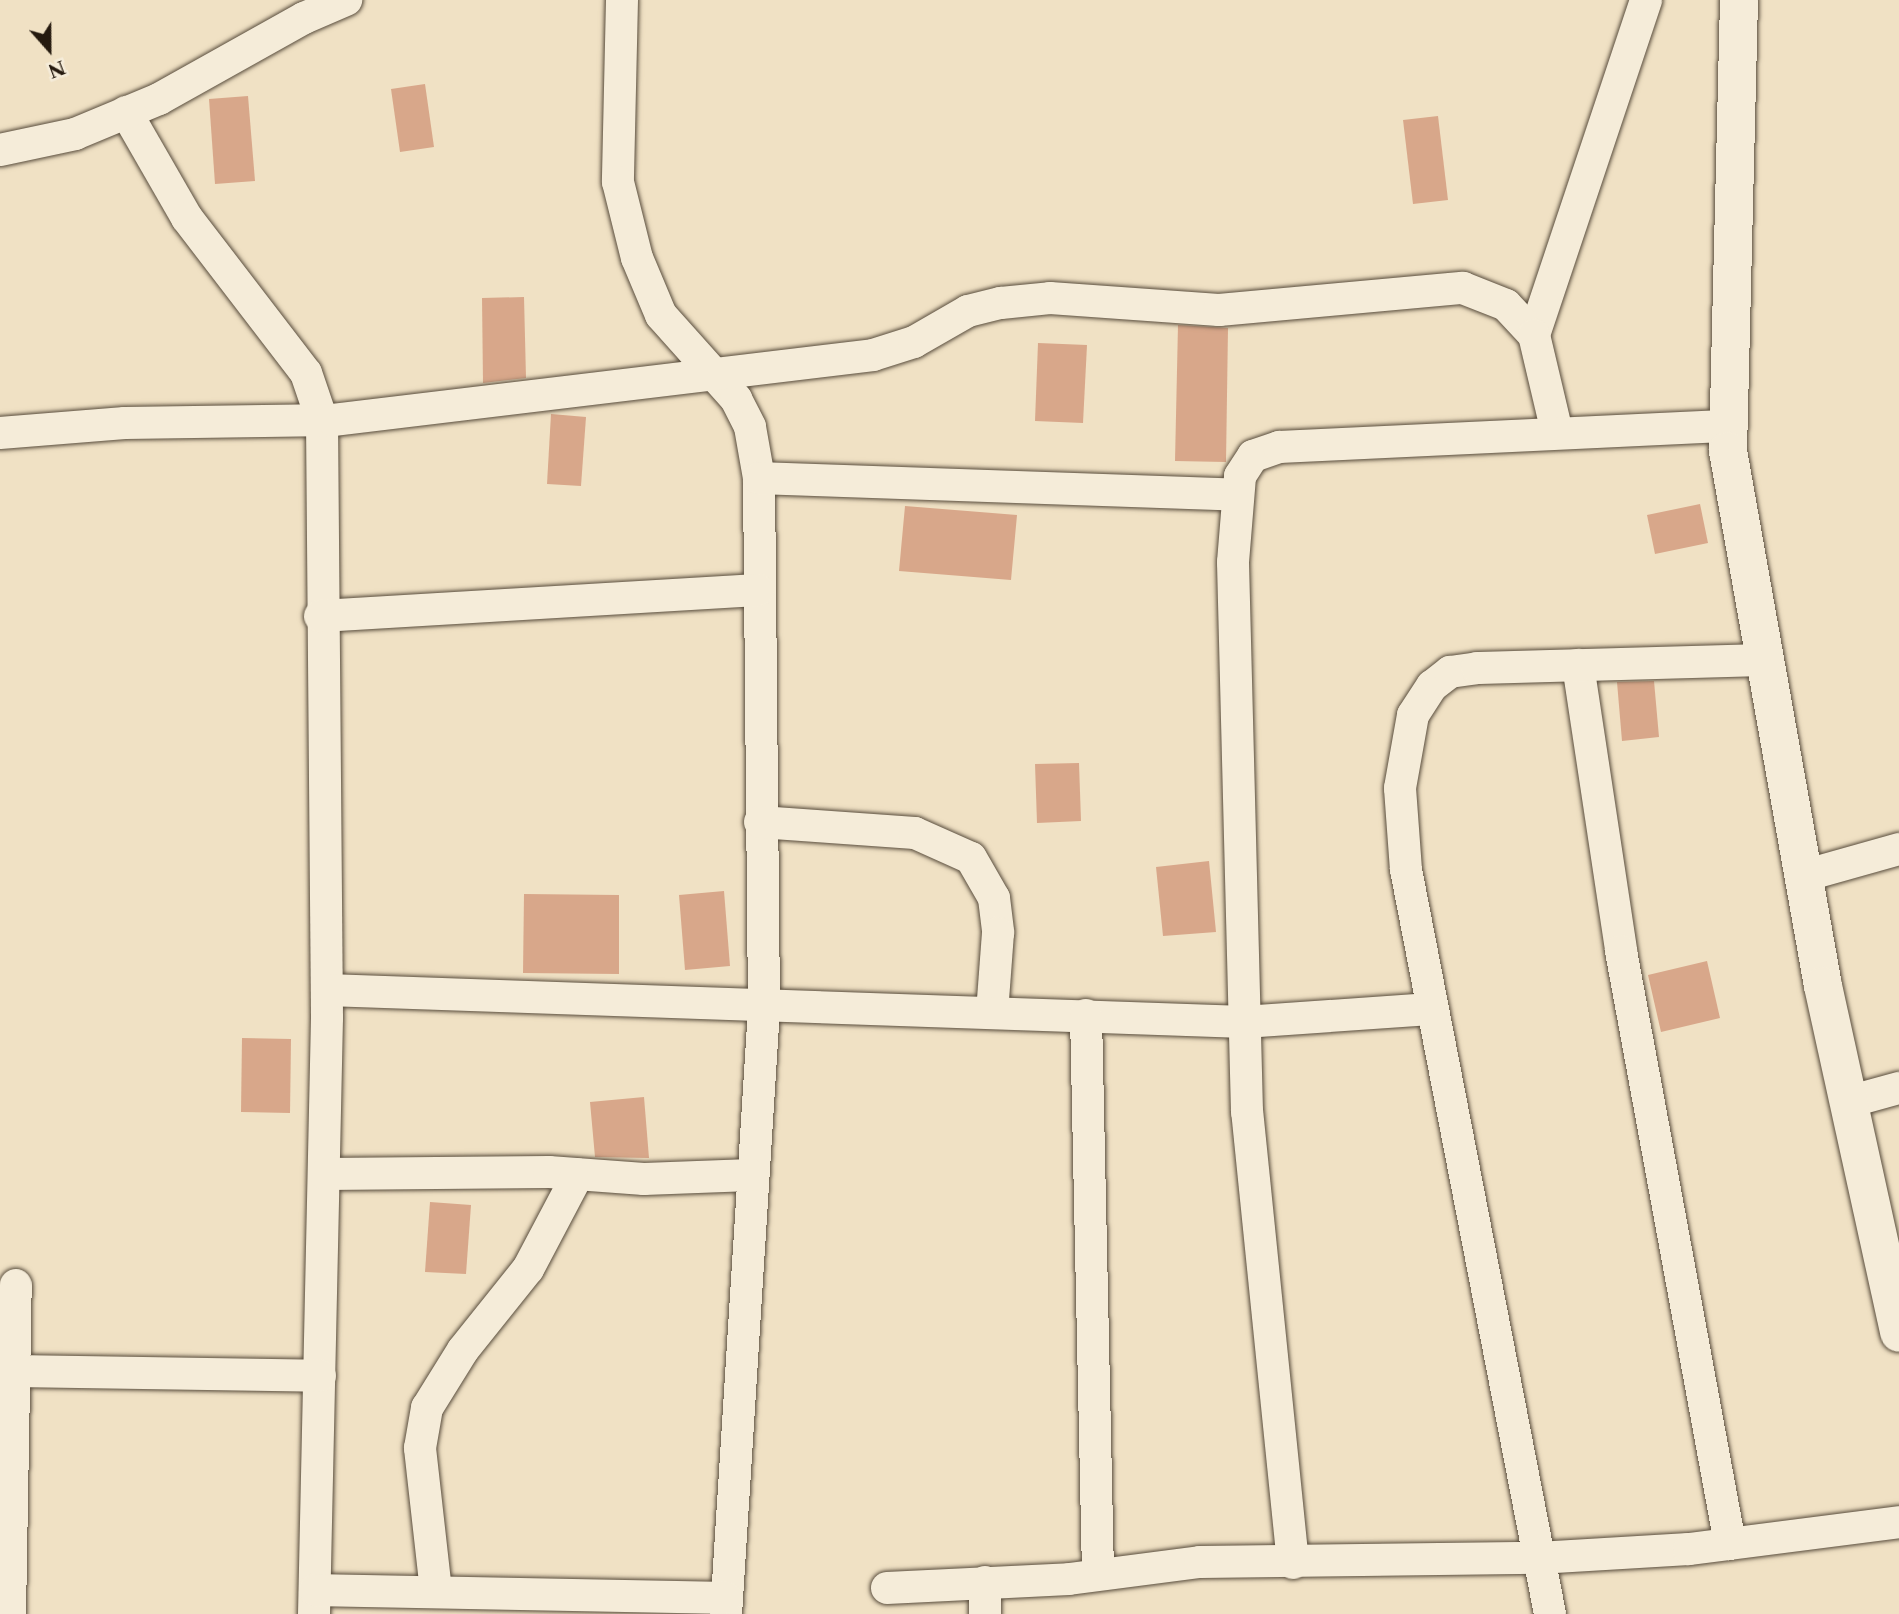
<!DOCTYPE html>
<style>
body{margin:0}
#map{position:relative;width:1899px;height:1614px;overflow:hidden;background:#f0e1c4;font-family:"Libre Caslon Text",serif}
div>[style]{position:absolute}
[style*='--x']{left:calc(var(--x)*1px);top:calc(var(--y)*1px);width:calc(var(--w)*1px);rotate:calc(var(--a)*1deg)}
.building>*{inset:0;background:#d8a78a}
.roads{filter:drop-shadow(0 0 2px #584c3c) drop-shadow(0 0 2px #584c3c)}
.street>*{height:32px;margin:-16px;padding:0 16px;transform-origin:16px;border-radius:16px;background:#f5ecd9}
.secondary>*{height:38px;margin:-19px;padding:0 19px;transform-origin:19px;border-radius:19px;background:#f5ecd9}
span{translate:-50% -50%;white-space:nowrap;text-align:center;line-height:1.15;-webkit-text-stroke:7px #f5ecd9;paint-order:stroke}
.north{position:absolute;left:14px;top:14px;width:70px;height:70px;-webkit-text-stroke:5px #f5ecd9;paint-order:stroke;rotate:159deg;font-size:19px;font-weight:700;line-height:28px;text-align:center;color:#251a0f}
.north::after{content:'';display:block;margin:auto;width:24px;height:32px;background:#251a0f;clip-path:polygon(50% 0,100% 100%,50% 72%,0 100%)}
</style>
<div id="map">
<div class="building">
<div style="clip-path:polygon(425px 84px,434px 147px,400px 152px,391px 89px)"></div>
<div style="clip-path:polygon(248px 96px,255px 181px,215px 184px,209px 99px)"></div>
<div style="clip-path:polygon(1438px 116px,1448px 200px,1413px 204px,1403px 120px)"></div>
<div style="clip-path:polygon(524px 297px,526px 378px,483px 383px,482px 298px)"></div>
<div style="clip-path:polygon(1178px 325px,1228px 328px,1226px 462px,1175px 461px)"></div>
<div style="clip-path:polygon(1038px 343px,1087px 345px,1083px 423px,1035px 421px)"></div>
<div style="clip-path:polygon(551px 414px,586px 417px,581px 486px,547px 484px)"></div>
<div style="clip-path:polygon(1700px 504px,1708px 543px,1655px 554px,1647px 515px)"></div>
<div style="clip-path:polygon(905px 506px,1017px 515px,1011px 580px,899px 571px)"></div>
<div style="clip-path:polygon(1654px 681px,1659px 737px,1622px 741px,1617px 682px)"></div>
<div style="clip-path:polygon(1079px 763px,1081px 821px,1037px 823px,1035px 764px)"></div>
<div style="clip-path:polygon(1209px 861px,1216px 932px,1163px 936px,1156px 867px)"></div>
<div style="clip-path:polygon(724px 891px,730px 966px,685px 970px,679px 895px)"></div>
<div style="clip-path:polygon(524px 894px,619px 895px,619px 974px,523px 973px)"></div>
<div style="clip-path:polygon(1707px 961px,1720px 1018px,1661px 1032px,1648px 975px)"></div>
<div style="clip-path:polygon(242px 1038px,291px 1039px,290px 1113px,241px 1112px)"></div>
<div style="clip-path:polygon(644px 1097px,649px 1158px,595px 1157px,590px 1102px)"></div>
<div style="clip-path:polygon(430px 1202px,471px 1205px,466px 1274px,425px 1272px)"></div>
</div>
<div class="roads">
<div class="street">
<div style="--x:622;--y:0;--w:182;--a:91.3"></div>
<div style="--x:618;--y:182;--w:78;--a:76"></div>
<div style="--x:637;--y:258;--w:62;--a:67.2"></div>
<div style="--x:661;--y:315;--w:113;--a:48.2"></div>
<div style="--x:736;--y:399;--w:31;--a:63"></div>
<div style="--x:750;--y:427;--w:52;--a:80"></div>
<div style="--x:759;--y:478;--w:531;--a:89.46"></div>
<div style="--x:764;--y:1009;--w:606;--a:93.59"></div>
<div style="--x:126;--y:112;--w:122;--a:60.1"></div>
<div style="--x:187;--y:218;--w:195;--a:52.5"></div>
<div style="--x:306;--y:373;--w:50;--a:71.2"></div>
<div style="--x:322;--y:420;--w:598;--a:89.52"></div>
<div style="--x:327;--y:1018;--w:596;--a:91.25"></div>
<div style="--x:0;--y:150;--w:77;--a:-12"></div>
<div style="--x:75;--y:134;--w:91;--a:-22.6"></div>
<div style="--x:159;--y:99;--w:166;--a:-29.2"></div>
<div style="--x:304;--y:18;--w:46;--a:-23.2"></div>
<div style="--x:1534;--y:335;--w:353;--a:-71.5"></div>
<div style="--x:0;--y:433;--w:125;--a:-4.6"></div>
<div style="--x:125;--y:423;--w:208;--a:-0.8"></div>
<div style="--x:333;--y:420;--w:544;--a:-6.86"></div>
<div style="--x:873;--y:355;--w:43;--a:-17.6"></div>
<div style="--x:914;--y:342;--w:62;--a:-29.9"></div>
<div style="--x:968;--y:311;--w:34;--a:-14"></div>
<div style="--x:1001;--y:303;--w:49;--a:-5.8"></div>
<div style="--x:1050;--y:298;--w:169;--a:4.1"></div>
<div style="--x:1219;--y:310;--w:245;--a:-5.2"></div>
<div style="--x:1463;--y:288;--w:46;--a:21.6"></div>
<div style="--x:1506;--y:305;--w:41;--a:47"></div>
<div style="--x:1534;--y:335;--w:100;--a:76.7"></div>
<div style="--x:759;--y:478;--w:479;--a:2"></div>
<div style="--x:320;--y:616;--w:439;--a:-3.4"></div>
<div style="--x:1578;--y:665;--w:289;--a:81.4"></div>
<div style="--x:1621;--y:951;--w:603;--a:79.58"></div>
<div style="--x:760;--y:822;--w:155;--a:4.1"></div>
<div style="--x:915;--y:833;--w:61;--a:24.1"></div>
<div style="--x:971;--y:858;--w:46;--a:60.1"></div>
<div style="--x:994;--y:898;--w:35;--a:83"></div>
<div style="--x:998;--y:933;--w:80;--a:94.3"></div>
<div style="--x:1803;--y:876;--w:100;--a:-15.7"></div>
<div style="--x:327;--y:990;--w:918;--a:2"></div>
<div style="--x:1244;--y:1022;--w:187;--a:-4"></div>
<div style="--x:1086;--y:1015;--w:559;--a:88.77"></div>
<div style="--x:1848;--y:1102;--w:53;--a:-15.4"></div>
<div style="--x:325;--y:1174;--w:224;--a:-0.5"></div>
<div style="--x:549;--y:1172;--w:95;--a:4.2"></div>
<div style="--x:644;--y:1179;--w:107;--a:-2.1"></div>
<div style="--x:14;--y:1371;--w:306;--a:0.9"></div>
<div style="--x:1293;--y:1563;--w:453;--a:-95.8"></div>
<div style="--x:1247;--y:1112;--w:550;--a:-91.46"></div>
<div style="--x:1233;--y:562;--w:86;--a:-85.3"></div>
<div style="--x:1240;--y:476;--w:24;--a:-57"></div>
<div style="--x:1253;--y:456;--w:28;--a:-19"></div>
<div style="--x:1279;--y:447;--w:450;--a:-2.7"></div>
<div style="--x:887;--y:1588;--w:182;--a:-2.8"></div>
<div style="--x:1069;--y:1579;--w:132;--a:-7.4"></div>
<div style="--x:1200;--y:1562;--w:338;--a:-0.7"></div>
<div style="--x:1538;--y:1558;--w:151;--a:-3.4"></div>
<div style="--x:1689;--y:1549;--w:212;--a:-7.3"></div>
<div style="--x:315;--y:1590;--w:411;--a:1.1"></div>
<div style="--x:436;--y:1591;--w:144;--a:-96.4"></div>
<div style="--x:420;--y:1448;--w:41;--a:-80.1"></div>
<div style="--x:427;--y:1408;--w:68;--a:-58.2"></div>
<div style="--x:463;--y:1350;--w:104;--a:-51.3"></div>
<div style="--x:528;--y:1269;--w:107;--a:-62.2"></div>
<div style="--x:10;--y:1614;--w:329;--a:-89"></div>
<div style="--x:985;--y:1614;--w:32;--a:-90"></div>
<div style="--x:1550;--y:1614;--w:758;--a:-100.95"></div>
<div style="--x:1406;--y:870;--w:82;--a:-94.2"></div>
<div style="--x:1400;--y:788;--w:74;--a:-79.9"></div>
<div style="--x:1413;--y:715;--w:35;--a:-57"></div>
<div style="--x:1432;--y:686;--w:23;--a:-38"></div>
<div style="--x:1450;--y:672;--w:27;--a:-8"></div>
<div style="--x:1477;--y:668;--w:288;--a:-1.6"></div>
</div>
<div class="secondary">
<div style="--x:1739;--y:0;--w:451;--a:91.4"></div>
<div style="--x:1728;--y:451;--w:543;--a:79.93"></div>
<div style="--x:1823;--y:986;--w:355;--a:77.6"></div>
</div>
</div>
<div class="north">N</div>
</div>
